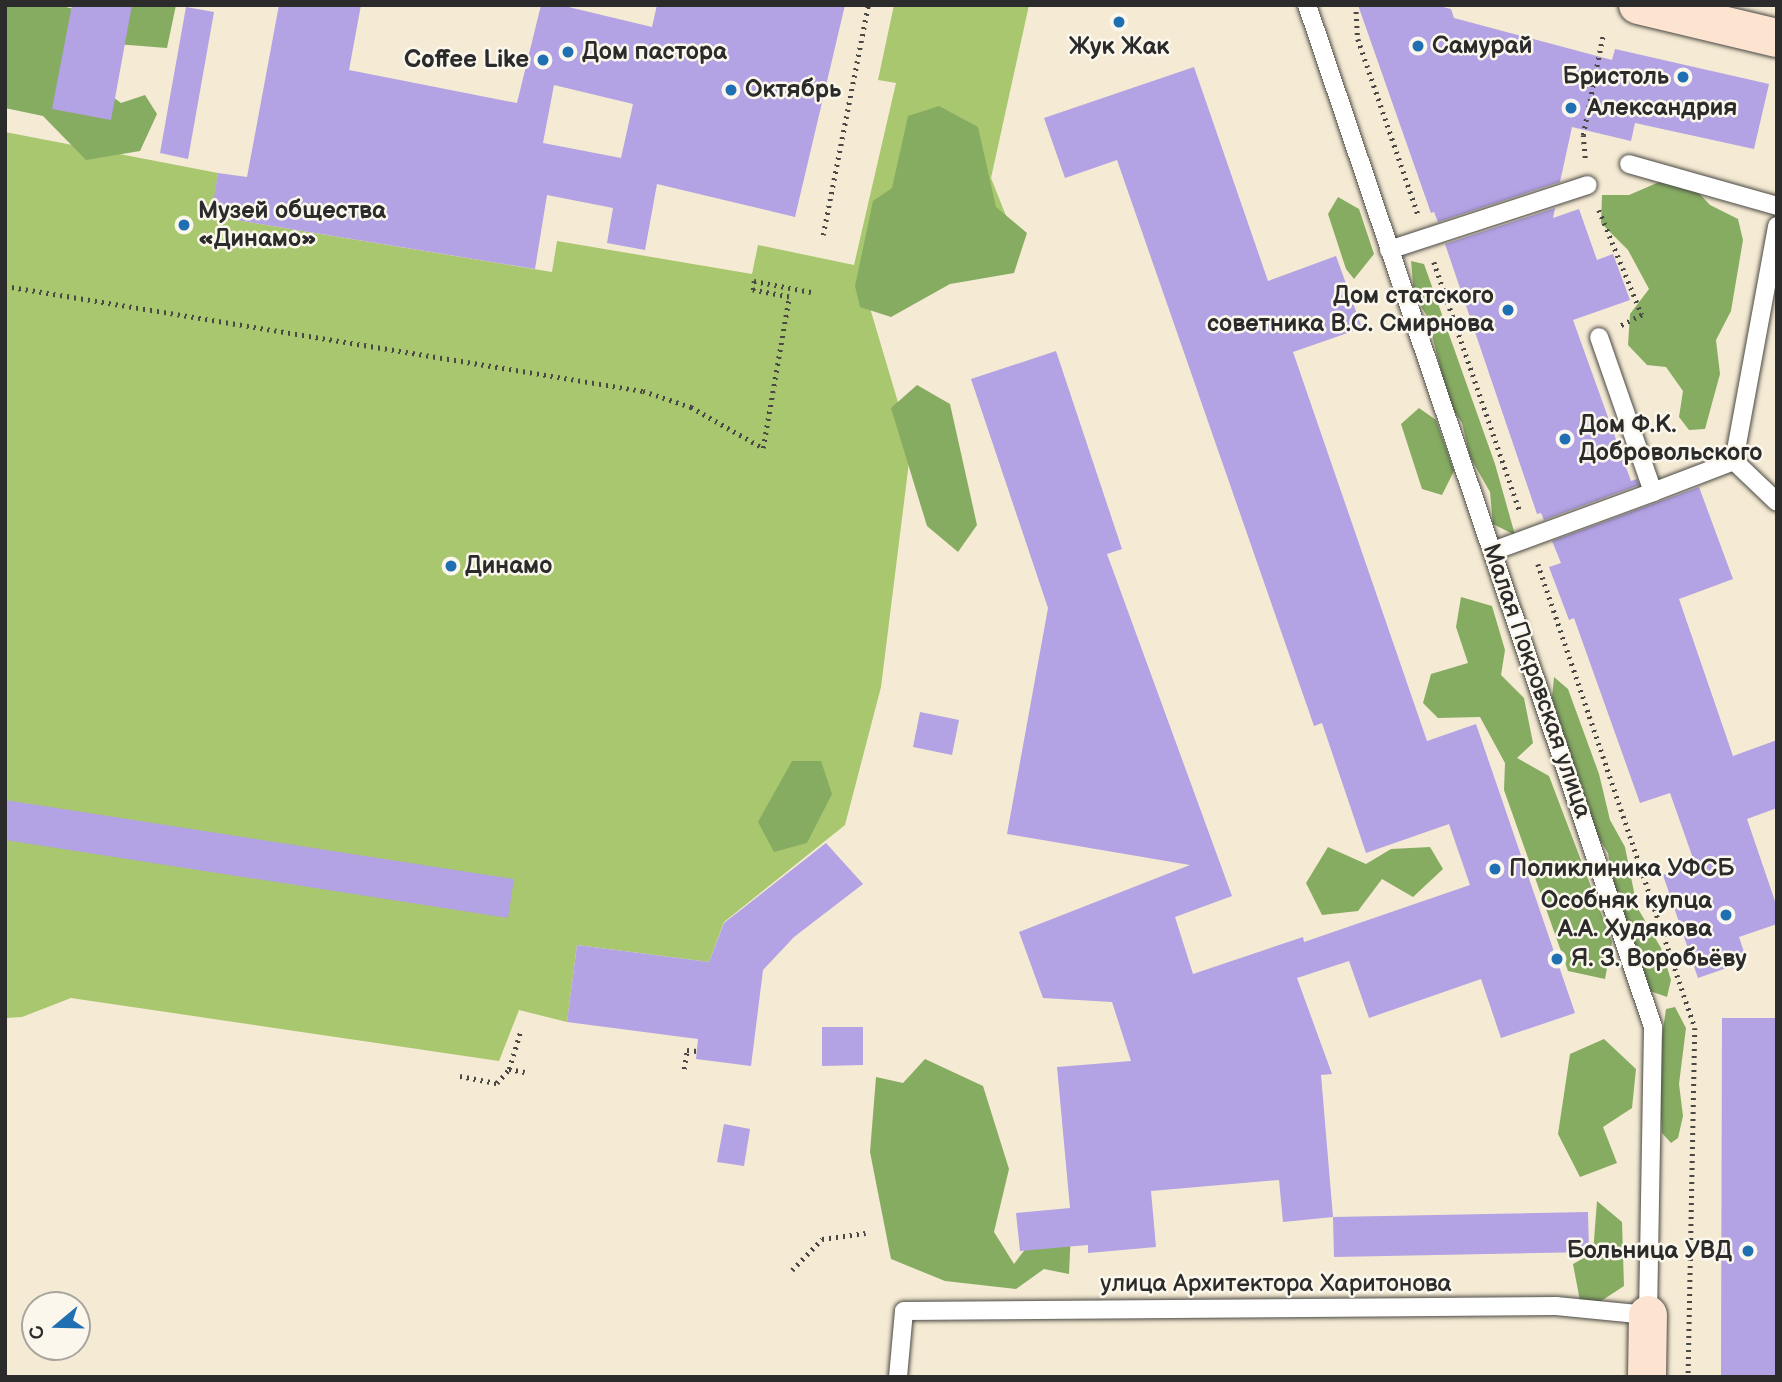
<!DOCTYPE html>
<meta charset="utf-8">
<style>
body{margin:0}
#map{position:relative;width:1782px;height:1382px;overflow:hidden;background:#f5ead3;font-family:"Balsamiq Sans",sans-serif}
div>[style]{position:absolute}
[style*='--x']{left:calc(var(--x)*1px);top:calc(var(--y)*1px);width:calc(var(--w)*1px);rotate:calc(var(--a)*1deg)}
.green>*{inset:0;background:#a9c76f}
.forest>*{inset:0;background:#86ac62}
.building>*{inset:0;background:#b3a2e4}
.path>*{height:4.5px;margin-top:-2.25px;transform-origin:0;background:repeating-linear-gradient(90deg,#494844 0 2px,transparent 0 7px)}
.roads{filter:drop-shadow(0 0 2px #494844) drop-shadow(0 0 2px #494844)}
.lane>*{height:18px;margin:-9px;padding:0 9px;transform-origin:9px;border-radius:9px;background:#fff}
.secondary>*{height:38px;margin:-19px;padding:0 19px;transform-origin:19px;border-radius:19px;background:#fde4d1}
.dots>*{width:19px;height:19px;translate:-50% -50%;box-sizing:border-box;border:4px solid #fbf7ec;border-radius:50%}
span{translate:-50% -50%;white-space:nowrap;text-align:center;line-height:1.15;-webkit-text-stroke:5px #fbf7ec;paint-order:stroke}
.poi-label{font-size:24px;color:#2b2b2b;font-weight:700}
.left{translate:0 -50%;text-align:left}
.right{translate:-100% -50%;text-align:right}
.street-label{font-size:24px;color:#2b2b2b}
.frame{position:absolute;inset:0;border:7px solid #2b2b2b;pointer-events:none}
.north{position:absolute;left:21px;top:1291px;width:70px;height:70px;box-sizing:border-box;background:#fbf7ec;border:2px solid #a8a59f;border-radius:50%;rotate:251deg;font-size:19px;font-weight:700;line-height:28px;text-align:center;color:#2b2b2b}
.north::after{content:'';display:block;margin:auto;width:24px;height:32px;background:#1f6fb2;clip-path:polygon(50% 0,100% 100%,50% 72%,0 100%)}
</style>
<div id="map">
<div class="green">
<div style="clip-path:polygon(894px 5px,1029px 5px,991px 178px,1018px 246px,870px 308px,911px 446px,881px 687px,845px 825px,724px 922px,709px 962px,577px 945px,567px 1022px,519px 1010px,499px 1061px,71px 998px,22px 1017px,5px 1018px,5px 132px,218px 173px,212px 216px,552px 272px,557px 241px,752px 274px,758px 245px,854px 265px,896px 83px,878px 80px)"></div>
</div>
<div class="forest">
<div style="clip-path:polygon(5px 5px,57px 5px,117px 19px,129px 5px,176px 5px,167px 48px,116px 44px,89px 79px,121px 103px,145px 95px,157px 114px,140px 151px,86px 160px,43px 116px,5px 108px)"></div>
<div style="clip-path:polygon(939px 106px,978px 127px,996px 207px,1027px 233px,1014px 273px,950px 284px,891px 317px,860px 307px,855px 286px,873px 201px,892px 188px,908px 116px)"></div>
<div style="clip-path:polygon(1680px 173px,1710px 205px,1738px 219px,1743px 240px,1731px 311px,1716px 340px,1720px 374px,1705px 429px,1689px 430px,1679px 417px,1683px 391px,1666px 367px,1647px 365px,1628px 345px,1630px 314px,1649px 289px,1628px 250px,1601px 223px,1602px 195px,1629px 195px)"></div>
<div style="clip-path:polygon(1338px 197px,1359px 209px,1374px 254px,1354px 279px,1346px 269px,1328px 214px)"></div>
<div style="clip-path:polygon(1411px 261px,1424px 264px,1495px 464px,1515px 535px,1493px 524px,1490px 492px,1470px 457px,1462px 423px,1450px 405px,1427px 316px,1414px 295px)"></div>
<div style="clip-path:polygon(917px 385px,950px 404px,977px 525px,958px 552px,927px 526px,891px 408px)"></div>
<div style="clip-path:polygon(1419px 408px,1436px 420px,1454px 471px,1442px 495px,1422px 489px,1401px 424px)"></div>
<div style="clip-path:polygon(1461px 597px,1492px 606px,1505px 650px,1501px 675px,1524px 698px,1533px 743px,1517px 758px,1549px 776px,1612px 942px,1605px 979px,1568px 971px,1504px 790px,1505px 763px,1480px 717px,1438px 718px,1423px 703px,1431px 674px,1468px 663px,1456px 627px)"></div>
<div style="clip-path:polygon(1554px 677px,1568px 689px,1599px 774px,1610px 820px,1625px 847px,1637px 907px,1661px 948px,1671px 980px,1667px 997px,1650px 991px,1616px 896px,1608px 853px,1592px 827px,1552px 698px)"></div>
<div style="clip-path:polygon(792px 761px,821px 761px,832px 794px,807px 843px,774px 852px,758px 822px)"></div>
<div style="clip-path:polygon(1328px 847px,1366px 864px,1391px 849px,1430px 847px,1443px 869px,1413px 897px,1382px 879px,1358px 911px,1322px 915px,1306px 883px)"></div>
<div style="clip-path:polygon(1675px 1007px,1686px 1028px,1679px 1084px,1683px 1116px,1678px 1138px,1671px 1143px,1662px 1133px,1658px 1064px,1666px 1009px)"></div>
<div style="clip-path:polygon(1604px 1039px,1636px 1069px,1632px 1108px,1603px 1127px,1617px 1163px,1580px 1177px,1558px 1134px,1570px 1054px)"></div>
<div style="clip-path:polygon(925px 1059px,983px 1086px,1009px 1169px,994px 1232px,1014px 1264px,1042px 1227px,1071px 1231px,1069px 1274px,1044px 1269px,1016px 1289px,945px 1281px,891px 1259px,870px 1152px,876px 1077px,903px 1083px)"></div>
<div style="clip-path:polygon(1597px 1201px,1622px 1222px,1624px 1286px,1601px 1301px,1580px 1301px,1573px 1264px,1593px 1253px)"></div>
</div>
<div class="building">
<div style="clip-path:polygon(72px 5px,132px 5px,111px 120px,52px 109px)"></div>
<div style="clip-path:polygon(evenodd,279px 5px,361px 5px,349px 70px,517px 103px,541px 5px,560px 5px,652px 27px,657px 5px,845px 5px,795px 217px,657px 184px,645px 250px,607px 243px,613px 208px,547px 195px,535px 269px,211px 216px,218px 173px,247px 177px,279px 5px,554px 85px,633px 104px,621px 158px,543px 143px,554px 85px)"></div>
<div style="clip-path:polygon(1358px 5px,1435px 5px,1451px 9px,1454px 18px,1612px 60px,1615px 49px,1769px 84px,1754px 149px,1635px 123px,1631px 141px,1572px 127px,1560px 182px,1438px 222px,1434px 212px,1431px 213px)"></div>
<div style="clip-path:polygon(186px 7px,214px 12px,188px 159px,160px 153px)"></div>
<div style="clip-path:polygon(1194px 67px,1268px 281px,1336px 256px,1362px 328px,1293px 352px,1427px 741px,1476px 724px,1575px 1013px,1501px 1038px,1481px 979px,1369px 1018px,1349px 961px,1297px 978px,1332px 1074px,1321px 1075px,1333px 1217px,1283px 1222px,1279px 1180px,1151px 1191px,1156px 1247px,1088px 1253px,1088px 1245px,1020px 1251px,1016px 1213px,1070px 1208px,1057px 1067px,1131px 1061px,1112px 1002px,1043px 998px,1019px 932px,1190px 865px,1007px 834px,1048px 608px,971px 379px,1056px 351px,1122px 549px,1107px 554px,1232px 896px,1175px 917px,1193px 974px,1303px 937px,1304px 942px,1470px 885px,1449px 824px,1366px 853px,1322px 723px,1314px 726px,1117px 160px,1065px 178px,1044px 118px)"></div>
<div style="clip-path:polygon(1555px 208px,1553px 218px,1579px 209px,1597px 260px,1613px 254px,1630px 300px,1573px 320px,1631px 481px,1637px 479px,1639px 485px,1544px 520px,1541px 513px,1537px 514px,1445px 244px)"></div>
<div style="clip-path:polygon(1699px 487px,1733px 579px,1679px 599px,1733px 756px,1777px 740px,1777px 808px,1747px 819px,1777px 907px,1777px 924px,1739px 937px,1747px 961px,1698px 978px,1663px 875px,1695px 864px,1670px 793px,1640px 803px,1574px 618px,1569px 620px,1549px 567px,1561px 563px,1552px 541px)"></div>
<div style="clip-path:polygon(920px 712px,959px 720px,952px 755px,913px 747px)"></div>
<div style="clip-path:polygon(5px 800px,514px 879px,508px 918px,5px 840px)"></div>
<div style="clip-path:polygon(826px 843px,863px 884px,794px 937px,763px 970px,751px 1066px,696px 1059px,698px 1039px,567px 1022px,577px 945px,709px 962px,724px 923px)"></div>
<div style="clip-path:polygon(1722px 1018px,1777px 1018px,1777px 1377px,1721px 1377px)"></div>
<div style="clip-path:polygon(822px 1027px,863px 1027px,863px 1065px,822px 1066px)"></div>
<div style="clip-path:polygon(724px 1124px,750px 1129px,744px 1166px,717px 1162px)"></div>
<div style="clip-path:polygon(1588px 1212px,1589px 1252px,1334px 1257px,1333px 1217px)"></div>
</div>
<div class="path">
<div style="--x:1356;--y:5;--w:34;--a:87"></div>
<div style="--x:1358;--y:39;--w:185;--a:71.1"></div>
<div style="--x:1585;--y:158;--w:23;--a:-95"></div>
<div style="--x:1583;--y:135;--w:102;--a:-78.7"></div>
<div style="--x:1599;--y:210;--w:113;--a:67.7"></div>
<div style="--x:1642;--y:315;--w:25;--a:153"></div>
<div style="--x:823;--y:235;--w:234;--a:-78.9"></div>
<div style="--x:1434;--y:262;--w:264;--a:71"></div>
<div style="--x:5;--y:286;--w:647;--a:9.35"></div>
<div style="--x:643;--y:391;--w:51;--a:18.4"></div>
<div style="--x:691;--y:407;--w:83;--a:29.7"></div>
<div style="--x:763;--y:448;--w:153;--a:-80.2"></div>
<div style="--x:789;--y:297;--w:37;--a:-169"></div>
<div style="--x:753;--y:290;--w:9;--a:-84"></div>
<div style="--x:754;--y:281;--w:58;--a:10.9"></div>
<div style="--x:1538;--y:564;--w:490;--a:71.3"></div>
<div style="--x:1695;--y:1028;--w:349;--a:91.1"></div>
<div style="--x:509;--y:1069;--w:16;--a:11"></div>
<div style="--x:684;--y:1069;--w:19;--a:-81"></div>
<div style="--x:687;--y:1050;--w:10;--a:6"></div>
<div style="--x:460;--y:1076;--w:38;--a:11"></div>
<div style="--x:497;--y:1083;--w:18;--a:-49"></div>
<div style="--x:509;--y:1069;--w:38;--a:-73"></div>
<div style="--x:792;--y:1270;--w:43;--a:-45.9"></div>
<div style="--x:822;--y:1239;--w:44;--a:-7.8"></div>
</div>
<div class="roads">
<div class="lane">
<div style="--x:1629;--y:164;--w:154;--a:15.8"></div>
<div style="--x:1389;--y:250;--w:209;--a:-18.1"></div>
<div style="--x:1734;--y:461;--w:239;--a:-79.6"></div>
<div style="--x:1734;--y:461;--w:59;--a:43.6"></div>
<div style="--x:1653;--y:492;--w:87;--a:-20.9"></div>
<div style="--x:1493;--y:551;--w:171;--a:-20.2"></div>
<div style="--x:1653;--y:492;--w:164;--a:-109.2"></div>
<div style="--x:898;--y:1377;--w:66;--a:-84.8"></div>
<div style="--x:904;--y:1311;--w:652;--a:-0.44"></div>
<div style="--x:1556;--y:1306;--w:92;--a:5.6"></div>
<div style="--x:1648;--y:1315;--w:288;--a:-89"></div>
<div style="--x:1653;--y:1027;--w:1079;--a:-108.7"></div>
</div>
<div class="secondary">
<div style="--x:1638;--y:5;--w:143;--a:13.4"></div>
<div style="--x:1647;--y:1377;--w:62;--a:-89.1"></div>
</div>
</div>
<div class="dots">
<div style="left:1119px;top:22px;background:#1f6fb2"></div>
<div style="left:1418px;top:46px;background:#1f6fb2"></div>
<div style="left:568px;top:52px;background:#1f6fb2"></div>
<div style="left:543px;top:60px;background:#1f6fb2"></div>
<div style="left:1683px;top:77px;background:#1f6fb2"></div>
<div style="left:731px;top:90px;background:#1f6fb2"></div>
<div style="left:1571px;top:108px;background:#1f6fb2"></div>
<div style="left:184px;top:225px;background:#1f6fb2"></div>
<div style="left:1508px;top:310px;background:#1f6fb2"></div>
<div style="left:1565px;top:439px;background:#1f6fb2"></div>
<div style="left:451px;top:566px;background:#1f6fb2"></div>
<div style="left:1495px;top:869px;background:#1f6fb2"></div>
<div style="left:1726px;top:915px;background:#1f6fb2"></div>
<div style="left:1557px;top:959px;background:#1f6fb2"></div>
<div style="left:1748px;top:1251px;background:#1f6fb2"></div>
</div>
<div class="poi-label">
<span class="left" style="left:1432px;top:46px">Самурай</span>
<span style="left:1119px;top:47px">Жук Жак</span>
<span class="left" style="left:582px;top:52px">Дом пастора</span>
<span class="right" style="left:529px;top:60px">Coffee Like</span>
<span class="right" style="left:1669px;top:77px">Бристоль</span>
<span class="left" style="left:745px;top:90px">Октябрь</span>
<span class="left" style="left:1587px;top:108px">Александрия</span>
<span class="left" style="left:198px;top:225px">Музей общества<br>«Динамо»</span>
<span class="right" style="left:1494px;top:310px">Дом статского<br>советника В.С. Смирнова</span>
<span class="left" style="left:1579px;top:439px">Дом Ф.К.<br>Добровольского</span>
<span class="left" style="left:465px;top:566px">Динамо</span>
<span class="left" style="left:1509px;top:869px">Поликлиника УФСБ</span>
<span class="right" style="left:1712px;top:915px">Особняк купца<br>А.А. Худякова</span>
<span class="left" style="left:1571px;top:959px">Я. З. Воробьёву</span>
<span class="right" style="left:1732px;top:1251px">Больница УВД</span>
</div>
<div class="street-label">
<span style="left:1537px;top:681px;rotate:71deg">Малая Покровская улица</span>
<span style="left:1276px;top:1284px">улица Архитектора Харитонова</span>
</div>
<div class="frame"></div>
<div class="north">С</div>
</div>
